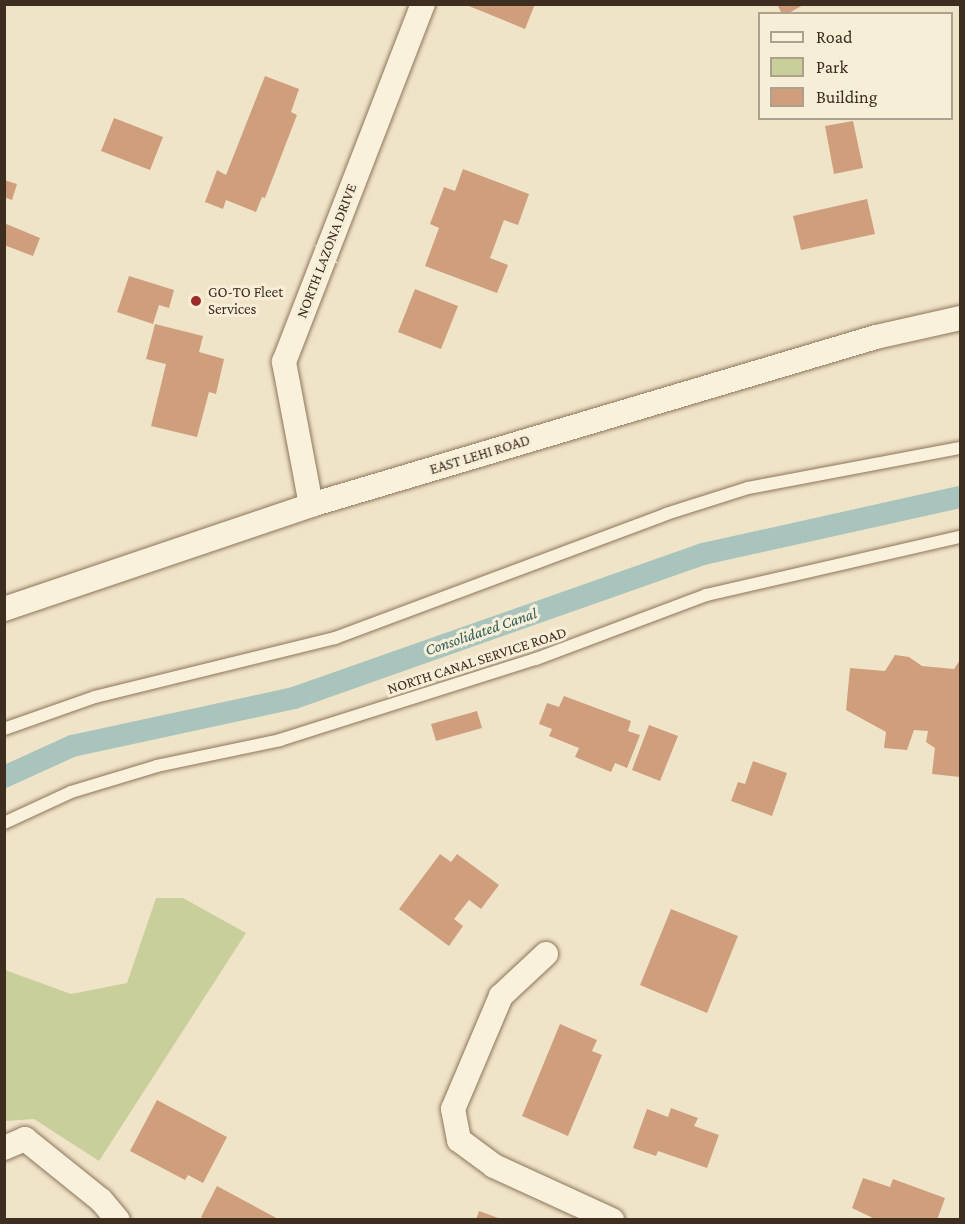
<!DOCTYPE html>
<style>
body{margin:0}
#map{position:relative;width:965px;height:1224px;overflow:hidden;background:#f0e4c8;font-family:"Crimson Pro",serif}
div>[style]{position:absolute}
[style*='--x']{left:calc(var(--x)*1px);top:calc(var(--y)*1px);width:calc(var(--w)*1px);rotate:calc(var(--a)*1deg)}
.green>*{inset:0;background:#c9cf9b}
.canal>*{height:22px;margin:-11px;padding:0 11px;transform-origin:11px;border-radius:11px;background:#a9c4bc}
.building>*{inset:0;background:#cf9f7d}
.roads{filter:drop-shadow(0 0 2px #8d765c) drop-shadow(0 0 2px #8d765c)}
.service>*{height:12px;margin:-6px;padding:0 6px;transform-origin:6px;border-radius:6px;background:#faf1dc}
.minor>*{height:24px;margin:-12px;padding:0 12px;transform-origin:12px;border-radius:12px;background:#faf1dc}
.dots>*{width:16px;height:16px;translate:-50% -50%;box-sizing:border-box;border:3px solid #f7eed8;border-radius:50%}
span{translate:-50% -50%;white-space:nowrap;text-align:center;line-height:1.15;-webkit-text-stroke:6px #f7eed8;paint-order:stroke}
.street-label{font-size:15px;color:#3d2e20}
.poi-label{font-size:15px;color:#3d2e20}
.left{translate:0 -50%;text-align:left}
.water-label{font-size:16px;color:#2f5d5a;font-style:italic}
.frame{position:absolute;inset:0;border:6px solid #3d2e20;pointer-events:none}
.legend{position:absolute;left:758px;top:12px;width:195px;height:108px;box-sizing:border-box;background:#f7eed8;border:2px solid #ada18e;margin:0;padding:8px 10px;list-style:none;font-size:18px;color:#3d2e20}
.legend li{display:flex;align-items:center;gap:12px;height:30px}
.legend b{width:30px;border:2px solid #ada18e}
</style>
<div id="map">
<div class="green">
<div style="clip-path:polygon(156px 898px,183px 898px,246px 933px,99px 1161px,34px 1119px,5px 1121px,5px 970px,71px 994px,127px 983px)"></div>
</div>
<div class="canal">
<div style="--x:4;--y:777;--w:75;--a:-24.5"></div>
<div style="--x:72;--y:746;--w:227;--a:-12.2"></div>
<div style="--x:294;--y:698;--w:434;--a:-19.4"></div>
<div style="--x:703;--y:554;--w:263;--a:-12.5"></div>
</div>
<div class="building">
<div style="clip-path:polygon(464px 4px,535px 4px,525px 29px)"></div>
<div style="clip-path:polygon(777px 4px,805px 4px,787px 14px,782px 14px)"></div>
<div style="clip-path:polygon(265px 76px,299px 89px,291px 112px,297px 115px,265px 198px,262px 197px,256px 212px,226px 200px,223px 209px,205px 202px,217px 170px,226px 175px)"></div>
<div style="clip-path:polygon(114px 118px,163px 137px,150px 170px,101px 151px)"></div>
<div style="clip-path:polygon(853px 121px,863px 168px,834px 174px,825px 126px)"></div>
<div style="clip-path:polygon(463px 169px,529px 194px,518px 225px,504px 220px,490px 258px,508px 265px,497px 293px,425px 266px,439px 228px,430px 224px,444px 187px,455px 191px)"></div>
<div style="clip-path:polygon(4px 180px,17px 184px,12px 200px,4px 197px)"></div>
<div style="clip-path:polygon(867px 199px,875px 234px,801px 250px,793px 216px)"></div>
<div style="clip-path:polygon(4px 223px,40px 238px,33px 256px,4px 245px)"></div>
<div style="clip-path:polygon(129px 276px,174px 290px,169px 308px,159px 305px,153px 324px,117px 312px)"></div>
<div style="clip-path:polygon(415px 289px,458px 306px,441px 349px,398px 332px)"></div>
<div style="clip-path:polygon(155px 324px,203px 336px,199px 352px,224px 359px,216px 394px,209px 392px,197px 437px,151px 426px,166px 364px,146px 359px)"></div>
<div style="clip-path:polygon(895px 655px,909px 657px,922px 666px,954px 669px,960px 660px,960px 777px,932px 774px,935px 748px,926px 742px,928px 731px,914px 730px,907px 750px,884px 748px,886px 732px,846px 710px,850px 668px,885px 671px)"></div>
<div style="clip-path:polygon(564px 696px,631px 721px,628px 731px,640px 735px,627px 768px,615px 763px,611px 772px,575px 757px,579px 748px,549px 736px,552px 729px,539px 724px,547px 703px,559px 707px)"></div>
<div style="clip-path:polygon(477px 711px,482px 728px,436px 741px,431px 724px)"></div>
<div style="clip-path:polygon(649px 725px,678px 736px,660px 781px,632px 770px)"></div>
<div style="clip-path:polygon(753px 761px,787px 773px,772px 816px,731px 801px,738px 782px,745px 784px)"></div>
<div style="clip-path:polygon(440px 854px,451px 862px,457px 854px,499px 885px,481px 909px,469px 900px,454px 919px,463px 926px,449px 946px,399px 909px)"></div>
<div style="clip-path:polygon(671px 909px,738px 936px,707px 1013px,640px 985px)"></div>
<div style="clip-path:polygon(560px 1024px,597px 1040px,592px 1051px,602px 1055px,568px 1136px,522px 1116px)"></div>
<div style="clip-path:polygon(157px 1100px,227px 1137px,203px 1183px,188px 1175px,185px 1180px,130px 1151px)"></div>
<div style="clip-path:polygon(671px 1108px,698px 1118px,694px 1126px,719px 1135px,707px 1168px,658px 1151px,656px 1156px,633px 1148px,647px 1109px,668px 1117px)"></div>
<div style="clip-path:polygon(863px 1178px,890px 1187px,893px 1179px,945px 1198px,937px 1220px,877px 1220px,852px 1208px)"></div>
<div style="clip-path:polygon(217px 1186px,280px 1220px,206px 1220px,201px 1217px)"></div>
<div style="clip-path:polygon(479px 1211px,501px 1219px,501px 1220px,476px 1220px)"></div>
</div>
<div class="roads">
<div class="service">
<div style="--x:4;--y:729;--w:96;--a:-19.4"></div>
<div style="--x:95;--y:697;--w:247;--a:-13.8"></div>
<div style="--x:335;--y:638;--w:353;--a:-20.5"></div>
<div style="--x:666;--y:514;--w:86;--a:-17.6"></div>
<div style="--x:748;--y:488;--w:216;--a:-10.7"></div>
<div style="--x:4;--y:823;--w:74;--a:-24.8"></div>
<div style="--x:71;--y:792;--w:90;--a:-16.8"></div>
<div style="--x:157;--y:766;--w:126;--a:-11.9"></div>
<div style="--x:280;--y:740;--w:269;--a:-17.6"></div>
<div style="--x:536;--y:659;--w:182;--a:-20.6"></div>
<div style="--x:706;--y:595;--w:261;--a:-12.9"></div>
</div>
<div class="minor">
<div style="--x:311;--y:505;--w:146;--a:-100.7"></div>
<div style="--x:284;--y:362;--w:384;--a:-68.8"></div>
<div style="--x:4;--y:609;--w:324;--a:-18.7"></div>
<div style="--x:311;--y:505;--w:589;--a:-16.56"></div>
<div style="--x:876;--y:337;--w:86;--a:-12.7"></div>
<div style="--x:546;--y:954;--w:62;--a:137"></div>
<div style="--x:501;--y:996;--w:123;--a:113"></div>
<div style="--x:453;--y:1109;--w:32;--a:79"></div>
<div style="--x:459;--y:1140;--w:44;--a:36.6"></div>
<div style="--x:494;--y:1166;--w:130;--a:24.6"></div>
<div style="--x:4;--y:1148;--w:23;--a:-23"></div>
<div style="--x:25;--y:1139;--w:97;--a:38.8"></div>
<div style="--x:101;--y:1200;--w:26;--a:50"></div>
</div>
</div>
<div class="dots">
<div style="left:196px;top:301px;background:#9e2a2b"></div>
</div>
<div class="street-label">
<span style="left:327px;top:251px;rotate:-69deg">NORTH LAZONA DRIVE</span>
<span style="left:480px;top:455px;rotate:-17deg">EAST LEHI ROAD</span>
<span style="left:477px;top:661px;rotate:-18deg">NORTH CANAL SERVICE ROAD</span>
</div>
<div class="poi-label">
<span class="left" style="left:208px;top:301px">GO-TO Fleet<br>Services</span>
</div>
<div class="water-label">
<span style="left:481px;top:632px;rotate:-19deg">Consolidated Canal</span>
</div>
<div class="frame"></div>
<ul class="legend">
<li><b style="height:8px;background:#faf1dc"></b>Road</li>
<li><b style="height:16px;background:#c9cf9b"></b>Park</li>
<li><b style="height:16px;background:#cf9f7d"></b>Building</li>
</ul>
</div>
